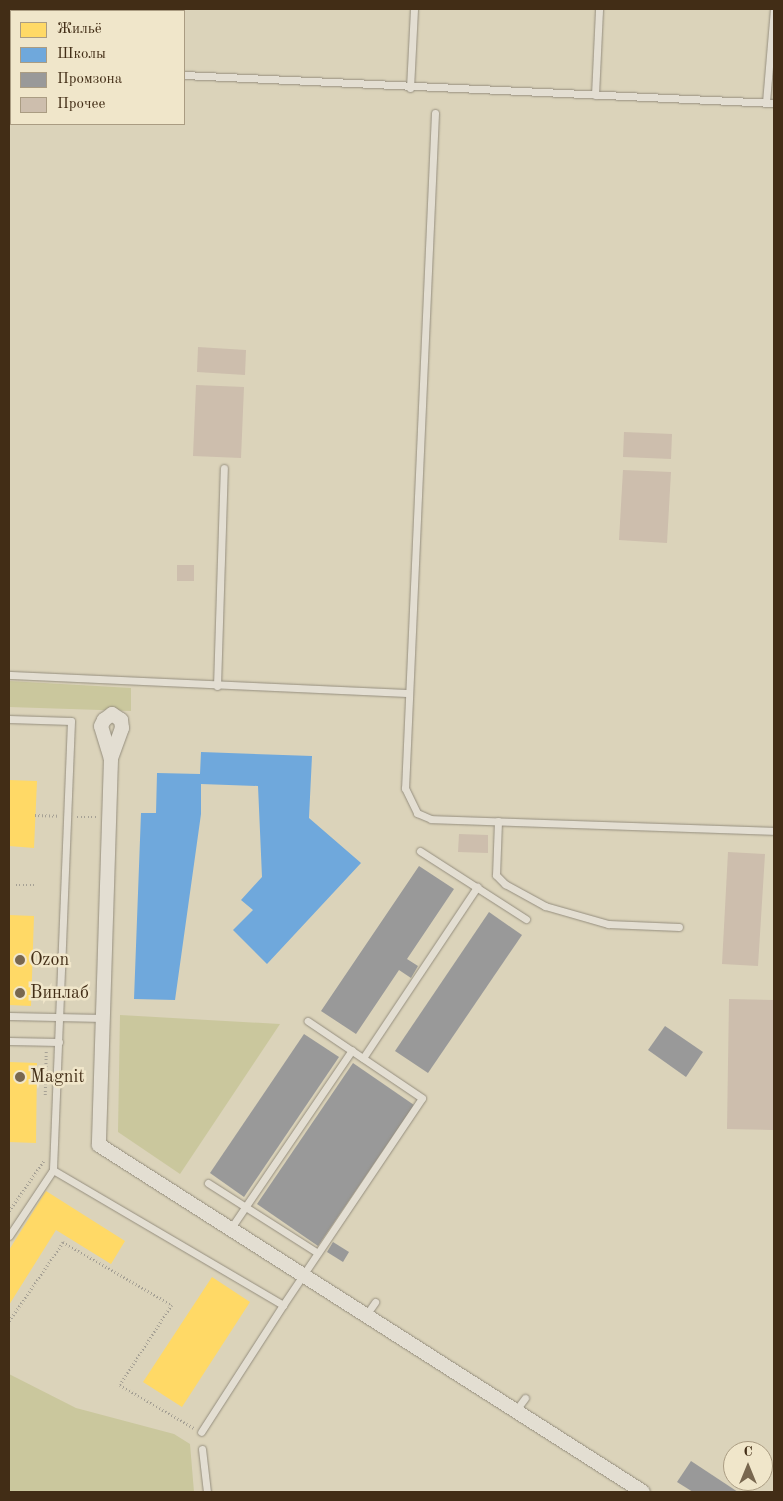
<!DOCTYPE html>
<meta charset="utf-8">
<style>
body{margin:0}
#map{position:relative;width:783px;height:1501px;overflow:hidden;background:#dbd3ba;font-family:"Old Standard TT",serif}
div>[style]{position:absolute}
[style*='--x']{left:calc(var(--x)*1px);top:calc(var(--y)*1px);width:calc(var(--w)*1px);rotate:calc(var(--a)*1deg)}
.green>*{inset:0;background:#cac79d}
.homes>*{inset:0;background:#ffd966}
.schools>*{inset:0;background:#6fa8dc}
.industry>*{inset:0;background:#999}
.building>*{inset:0;background:#cdbead}
.path>*{height:2.5px;margin-top:-1.25px;transform-origin:0;background:repeating-linear-gradient(90deg,#a6a195 0 1px,transparent 0 3.5px)}
.roads{filter:drop-shadow(0 0 1px #958e7e) drop-shadow(0 0 1px #958e7e)}
.lane>*{height:7px;margin:-3.5px;padding:0 3.5px;transform-origin:3.5px;border-radius:3.5px;background:#e3ded2}
.street>*{height:14px;margin:-7px;padding:0 7px;transform-origin:7px;border-radius:7px;background:#e3ded2}
.dots>*{width:14px;height:14px;translate:-50% -50%;box-sizing:border-box;border:2px solid #f0e6ca;border-radius:50%}
span{translate:-50% -50%;white-space:nowrap;text-align:center;line-height:1.15;-webkit-text-stroke:5px #f0e6ca;paint-order:stroke}
.poi-label{font-size:18px;color:#422d16}
.left{translate:0 -50%;text-align:left}
.frame{position:absolute;inset:0;border:10px solid #422d16;pointer-events:none}
.legend{position:absolute;left:10px;top:10px;width:175px;height:115px;box-sizing:border-box;background:#f0e6ca;border:1px solid #aa9c82;margin:0;padding:6px 9px;list-style:none;font-size:15px;color:#422d16}
.legend li{display:flex;align-items:center;gap:10px;height:25px}
.legend b{width:25px;border:1px solid #aa9c82}
.north{position:absolute;left:723px;top:1441px;width:50px;height:50px;box-sizing:border-box;background:#f0e6ca;border:1px solid #aa9c82;border-radius:50%;rotate:0deg;font-size:14px;font-weight:700;line-height:20px;text-align:center;color:#422d16}
.north::after{content:'';display:block;margin:auto;width:18px;height:22px;background:#78674f;clip-path:polygon(50% 0,100% 100%,50% 72%,0 100%)}
</style>
<div id="map">
<div class="green">
<div style="clip-path:polygon(9px 681px,131px 688px,131px 711px,9px 707px)"></div>
<div style="clip-path:polygon(120px 1015px,280px 1024px,180px 1174px,118px 1132px)"></div>
<div style="clip-path:polygon(9px 1374px,76px 1408px,174px 1434px,190px 1444px,194px 1492px,9px 1492px)"></div>
</div>
<div class="homes">
<div style="clip-path:polygon(9px 780px,37px 781px,34px 848px,9px 846px)"></div>
<div style="clip-path:polygon(9px 915px,34px 916px,31px 1006px,9px 1005px)"></div>
<div style="clip-path:polygon(9px 1062px,37px 1063px,36px 1143px,9px 1142px)"></div>
<div style="clip-path:polygon(46px 1191px,125px 1241px,111px 1264px,56px 1230px,9px 1305px,9px 1250px)"></div>
<div style="clip-path:polygon(212px 1277px,250px 1302px,182px 1407px,143px 1382px)"></div>
</div>
<div class="schools">
<div style="clip-path:polygon(201px 752px,312px 756px,309px 818px,361px 863px,267px 964px,233px 930px,253px 910px,241px 900px,262px 877px,258px 786px,201px 784px,201px 814px,175px 1000px,134px 999px,141px 813px,156px 813px,157px 773px,200px 774px)"></div>
</div>
<div class="industry">
<div style="clip-path:polygon(419px 866px,454px 889px,407px 959px,418px 966px,411px 978px,399px 970px,356px 1034px,321px 1011px)"></div>
<div style="clip-path:polygon(489px 912px,522px 935px,428px 1073px,395px 1051px)"></div>
<div style="clip-path:polygon(665px 1026px,703px 1052px,686px 1077px,648px 1050px)"></div>
<div style="clip-path:polygon(304px 1034px,339px 1057px,244px 1197px,210px 1173px)"></div>
<div style="clip-path:polygon(353px 1063px,414px 1105px,318px 1246px,257px 1204px)"></div>
<div style="clip-path:polygon(333px 1242px,349px 1252px,343px 1262px,327px 1252px)"></div>
<div style="clip-path:polygon(691px 1461px,738px 1492px,693px 1492px,677px 1482px)"></div>
</div>
<div class="building">
<div style="clip-path:polygon(198px 347px,246px 350px,245px 375px,197px 372px)"></div>
<div style="clip-path:polygon(196px 385px,244px 387px,241px 458px,193px 456px)"></div>
<div style="clip-path:polygon(624px 432px,672px 434px,671px 459px,623px 457px)"></div>
<div style="clip-path:polygon(623px 470px,671px 472px,667px 543px,619px 540px)"></div>
<div style="clip-path:polygon(177px 565px,194px 565px,194px 581px,177px 581px)"></div>
<div style="clip-path:polygon(459px 834px,488px 835px,488px 853px,458px 852px)"></div>
<div style="clip-path:polygon(728px 852px,765px 854px,758px 966px,722px 964px)"></div>
<div style="clip-path:polygon(729px 999px,774px 1000px,774px 1130px,727px 1129px)"></div>
</div>
<div class="path">
<div style="--x:35;--y:815;--w:24;--a:2"></div>
<div style="--x:77;--y:817;--w:19;--a:0"></div>
<div style="--x:9;--y:885;--w:25;--a:0"></div>
<div style="--x:45;--y:1095;--w:44;--a:-88.7"></div>
<div style="--x:9;--y:1211;--w:62;--a:-55.5"></div>
<div style="--x:9;--y:1321;--w:96;--a:-55.6"></div>
<div style="--x:63;--y:1242;--w:126;--a:30"></div>
<div style="--x:172;--y:1305;--w:95;--a:123"></div>
<div style="--x:120;--y:1385;--w:86;--a:30.2"></div>
</div>
<div class="roads">
<div class="lane">
<div style="--x:23;--y:11;--w:2;--a:-90"></div>
<div style="--x:9;--y:64;--w:7;--a:-74"></div>
<div style="--x:184;--y:75;--w:591;--a:2.72"></div>
<div style="--x:410;--y:88;--w:79;--a:-87.1"></div>
<div style="--x:595;--y:95;--w:86;--a:-87.3"></div>
<div style="--x:766;--y:102;--w:93;--a:-85.1"></div>
<div style="--x:435;--y:113;--w:676;--a:92.54"></div>
<div style="--x:405;--y:788;--w:28;--a:64"></div>
<div style="--x:417;--y:813;--w:15;--a:23"></div>
<div style="--x:431;--y:819;--w:343;--a:2"></div>
<div style="--x:9;--y:675;--w:400;--a:2.6"></div>
<div style="--x:217;--y:686;--w:218;--a:-88.2"></div>
<div style="--x:9;--y:719;--w:62;--a:1.8"></div>
<div style="--x:71;--y:721;--w:449;--a:92.3"></div>
<div style="--x:53;--y:1170;--w:79;--a:123.7"></div>
<div style="--x:498;--y:821;--w:54;--a:92.1"></div>
<div style="--x:496;--y:875;--w:13;--a:45"></div>
<div style="--x:505;--y:884;--w:46;--a:28.8"></div>
<div style="--x:545;--y:906;--w:66;--a:15.9"></div>
<div style="--x:608;--y:924;--w:71;--a:2.4"></div>
<div style="--x:420;--y:851;--w:126;--a:32.7"></div>
<div style="--x:9;--y:1016;--w:94;--a:1.2"></div>
<div style="--x:9;--y:1041;--w:50;--a:1.1"></div>
<div style="--x:363;--y:1058;--w:206;--a:-56.3"></div>
<div style="--x:53;--y:1170;--w:267;--a:30.4"></div>
<div style="--x:283;--y:1305;--w:151;--a:122.8"></div>
<div style="--x:208;--y:1183;--w:130;--a:32.5"></div>
<div style="--x:231;--y:1228;--w:215;--a:-55.8"></div>
<div style="--x:283;--y:1305;--w:249;--a:-56.1"></div>
<div style="--x:422;--y:1098;--w:138;--a:-146"></div>
<div style="--x:366;--y:1315;--w:16;--a:-55"></div>
<div style="--x:516;--y:1410;--w:15;--a:-53"></div>
<div style="--x:202;--y:1449;--w:43;--a:83.4"></div>
</div>
<div class="street">
<div style="--x:111;--y:759;--w:34;--a:-107"></div>
<div style="--x:101;--y:726;--w:7;--a:-63"></div>
<div style="--x:104;--y:720;--w:10;--a:-37"></div>
<div style="--x:112;--y:714;--w:11;--a:34"></div>
<div style="--x:121;--y:720;--w:8;--a:83"></div>
<div style="--x:122;--y:728;--w:33;--a:110"></div>
<div style="--x:111;--y:759;--w:386;--a:91.8"></div>
<div style="--x:99;--y:1145;--w:645;--a:32.53"></div>
</div>
</div>
<div class="dots">
<div style="left:20px;top:960px;background:#78674f"></div>
<div style="left:20px;top:993px;background:#78674f"></div>
<div style="left:20px;top:1077px;background:#78674f"></div>
</div>
<div class="poi-label">
<span class="left" style="left:30px;top:960px">Ozon</span>
<span class="left" style="left:30px;top:993px">Винлаб</span>
<span class="left" style="left:30px;top:1077px">Magnit</span>
</div>
<div class="frame"></div>
<ul class="legend">
<li><b style="height:14px;background:#ffd966"></b>Жильё</li>
<li><b style="height:14px;background:#6fa8dc"></b>Школы</li>
<li><b style="height:14px;background:#999"></b>Промзона</li>
<li><b style="height:14px;background:#cdbead"></b>Прочее</li>
</ul>
<div class="north">С</div>
</div>
